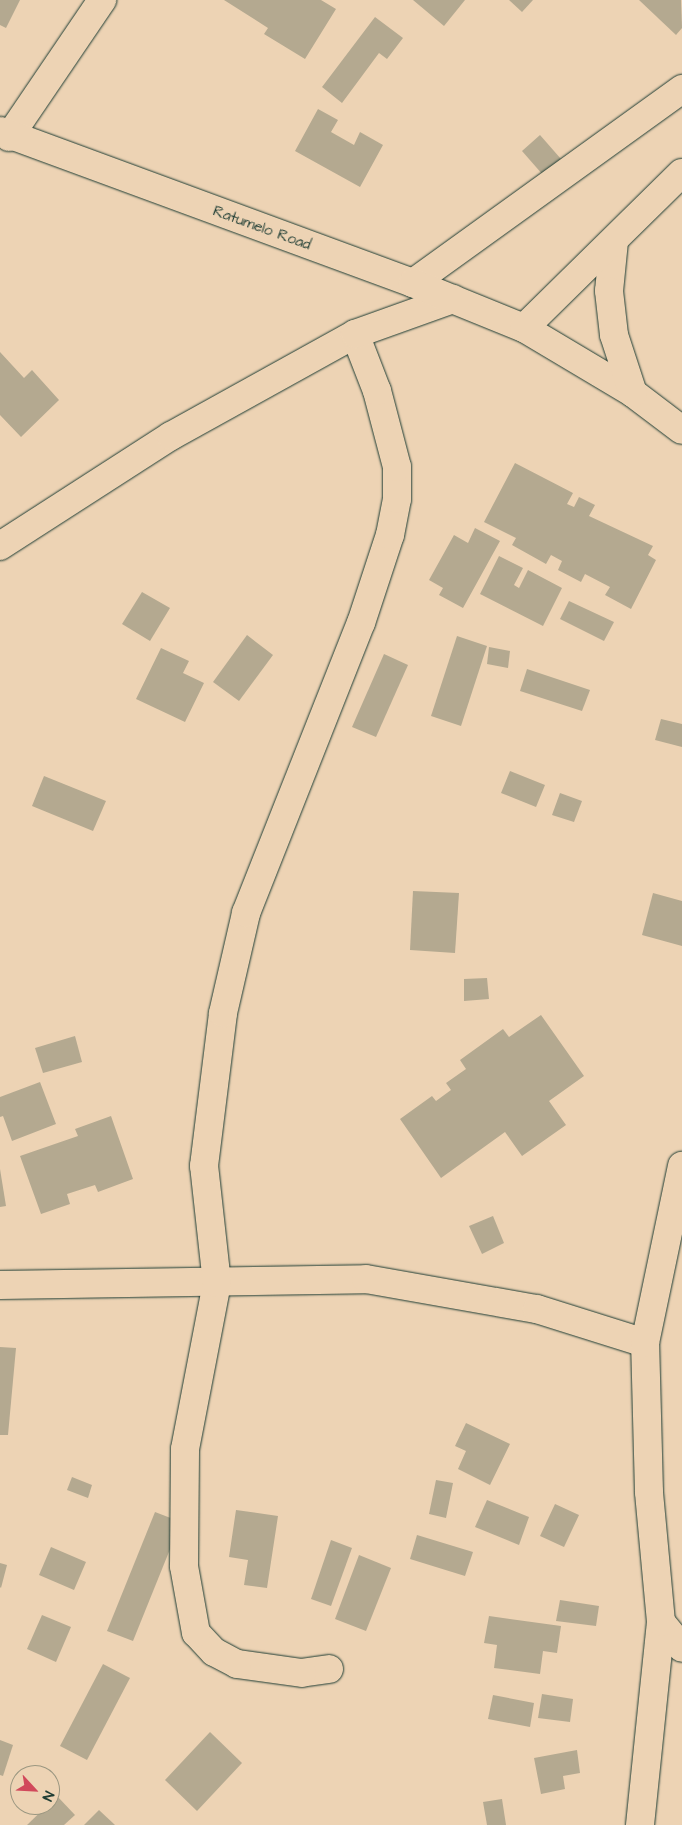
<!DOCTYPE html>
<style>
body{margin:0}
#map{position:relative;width:682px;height:1825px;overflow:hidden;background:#edd3b4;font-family:"Architects Daughter",sans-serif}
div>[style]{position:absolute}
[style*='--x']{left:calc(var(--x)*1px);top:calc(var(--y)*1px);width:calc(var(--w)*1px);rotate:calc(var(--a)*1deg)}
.building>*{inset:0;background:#b4a990}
.roads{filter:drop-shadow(0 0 1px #1f3d34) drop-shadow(0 0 1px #1f3d34)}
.street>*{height:28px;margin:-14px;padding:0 14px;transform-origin:14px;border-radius:14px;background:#edd3b4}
.secondary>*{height:28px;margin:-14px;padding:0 14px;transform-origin:14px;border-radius:14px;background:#edd3b4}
span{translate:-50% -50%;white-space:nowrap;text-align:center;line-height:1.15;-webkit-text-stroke:4px #edd3b4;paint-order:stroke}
.street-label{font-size:15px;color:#1f3d34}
.north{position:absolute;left:10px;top:1765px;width:50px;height:50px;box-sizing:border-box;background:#edd3b4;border:1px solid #9b9781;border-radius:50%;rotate:115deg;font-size:14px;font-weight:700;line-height:20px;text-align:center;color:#1f3d34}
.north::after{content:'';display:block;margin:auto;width:18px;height:22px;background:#d1495b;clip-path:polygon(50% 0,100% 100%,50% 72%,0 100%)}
</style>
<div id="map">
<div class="building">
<div style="clip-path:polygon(0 0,20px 0,6px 28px,0 25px)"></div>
<div style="clip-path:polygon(224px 0,321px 0,336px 9px,305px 59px,264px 34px,268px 28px)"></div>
<div style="clip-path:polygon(413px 0,465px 0,444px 26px)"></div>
<div style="clip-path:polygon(509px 0,533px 0,522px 12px)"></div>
<div style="clip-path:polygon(639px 0,681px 0,682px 28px,676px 35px)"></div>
<div style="clip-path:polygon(375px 17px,403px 38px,387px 59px,379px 53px,342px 103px,322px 87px)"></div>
<div style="clip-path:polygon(318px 109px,338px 120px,331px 132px,354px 145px,360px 132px,383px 145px,360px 187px,295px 151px)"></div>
<div style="clip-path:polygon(540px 135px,561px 159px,543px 175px,522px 151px)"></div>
<div style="clip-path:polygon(0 352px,24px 378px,32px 370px,59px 400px,21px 437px,0 415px)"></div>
<div style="clip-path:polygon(515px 463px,573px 493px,567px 504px,574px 507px,579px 497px,595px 505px,589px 516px,653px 546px,648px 555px,656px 560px,631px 609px,605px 595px,610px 587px,585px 574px,581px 582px,558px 570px,562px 561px,551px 555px,546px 564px,512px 545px,516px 538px,484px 522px)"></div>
<div style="clip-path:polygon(475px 528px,500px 541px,463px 608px,439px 595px,443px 588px,429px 580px,454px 535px,468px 543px)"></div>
<div style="clip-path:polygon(499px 556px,523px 568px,514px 585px,519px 588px,528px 570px,562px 588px,543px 626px,480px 594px)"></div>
<div style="clip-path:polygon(142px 592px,170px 608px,150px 641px,122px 624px)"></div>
<div style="clip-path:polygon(569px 601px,614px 622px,604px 641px,560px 619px)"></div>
<div style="clip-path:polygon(247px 635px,273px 655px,239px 701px,213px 682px)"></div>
<div style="clip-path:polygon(457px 636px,487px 646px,461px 726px,431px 716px)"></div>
<div style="clip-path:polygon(489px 647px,510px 651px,508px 668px,487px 664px)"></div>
<div style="clip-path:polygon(161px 648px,189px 661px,183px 673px,204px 683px,185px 722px,136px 699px)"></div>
<div style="clip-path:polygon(384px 654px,408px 665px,376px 737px,352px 727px)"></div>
<div style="clip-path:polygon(527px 669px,590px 690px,582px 711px,520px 691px)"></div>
<div style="clip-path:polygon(661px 719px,682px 724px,682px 747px,655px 740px)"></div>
<div style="clip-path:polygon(510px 771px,545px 785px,536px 807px,501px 793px)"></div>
<div style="clip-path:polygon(44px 776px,106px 801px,93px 831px,32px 806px)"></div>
<div style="clip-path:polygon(560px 793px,582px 801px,574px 822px,552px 815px)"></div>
<div style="clip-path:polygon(413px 891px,459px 893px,455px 953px,410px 950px)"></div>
<div style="clip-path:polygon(653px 893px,682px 901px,682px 946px,642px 935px)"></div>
<div style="clip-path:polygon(487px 978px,489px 999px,464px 1001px,464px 979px)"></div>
<div style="clip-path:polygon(541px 1015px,584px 1076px,549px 1101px,566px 1125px,522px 1156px,505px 1132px,441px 1178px,400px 1119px,432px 1096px,436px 1101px,451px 1090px,446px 1083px,466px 1069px,460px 1060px,503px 1029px,509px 1037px)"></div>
<div style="clip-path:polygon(75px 1036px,82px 1062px,43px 1073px,35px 1048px)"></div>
<div style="clip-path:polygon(40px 1082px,56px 1124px,12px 1141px,3px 1116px,0 1117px,0 1097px)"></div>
<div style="clip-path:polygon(111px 1116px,133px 1179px,98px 1192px,95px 1185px,67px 1194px,70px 1204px,41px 1214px,20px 1156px,78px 1136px,75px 1129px)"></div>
<div style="clip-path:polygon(0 1169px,6px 1206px,0 1207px)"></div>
<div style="clip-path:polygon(493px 1216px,504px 1243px,482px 1254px,469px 1226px)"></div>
<div style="clip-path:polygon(0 1347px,16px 1348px,8px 1435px,0 1435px)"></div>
<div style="clip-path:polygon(466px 1423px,510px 1444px,490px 1485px,458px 1469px,466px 1451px,455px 1446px)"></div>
<div style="clip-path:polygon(72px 1477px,92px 1485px,88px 1498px,67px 1490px)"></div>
<div style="clip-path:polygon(436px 1480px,453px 1483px,446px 1518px,429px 1514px)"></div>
<div style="clip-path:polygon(487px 1500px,529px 1517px,519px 1545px,475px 1527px)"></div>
<div style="clip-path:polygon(555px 1504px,579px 1515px,564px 1547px,540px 1536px)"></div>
<div style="clip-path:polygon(236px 1510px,278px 1516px,267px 1588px,244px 1585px,248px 1560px,229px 1557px)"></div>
<div style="clip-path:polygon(155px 1512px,181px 1522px,133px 1641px,107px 1631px)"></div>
<div style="clip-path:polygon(417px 1535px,473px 1552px,465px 1576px,410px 1559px)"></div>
<div style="clip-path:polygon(331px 1540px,352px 1548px,331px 1606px,311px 1599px)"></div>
<div style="clip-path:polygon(51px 1547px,86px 1562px,74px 1590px,39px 1575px)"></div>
<div style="clip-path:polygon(359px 1555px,391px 1568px,366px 1631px,335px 1619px)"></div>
<div style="clip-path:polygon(0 1563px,7px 1565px,1px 1588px,0 1587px)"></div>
<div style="clip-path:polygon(560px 1600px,599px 1606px,596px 1626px,556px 1621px)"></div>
<div style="clip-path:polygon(42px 1615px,71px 1627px,56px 1662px,27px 1649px)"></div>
<div style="clip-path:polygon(489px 1616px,561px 1626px,557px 1653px,543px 1651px,540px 1674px,494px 1668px,497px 1645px,484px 1643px)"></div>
<div style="clip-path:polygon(103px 1664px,130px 1678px,87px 1760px,60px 1746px)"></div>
<div style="clip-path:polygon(542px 1694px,573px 1699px,570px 1722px,538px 1718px)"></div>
<div style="clip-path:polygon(493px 1695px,534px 1703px,530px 1727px,488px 1719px)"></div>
<div style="clip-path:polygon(210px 1732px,242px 1763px,197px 1811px,165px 1780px)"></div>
<div style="clip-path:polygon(0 1740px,13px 1745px,3px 1776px,0 1775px)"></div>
<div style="clip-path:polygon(577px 1750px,580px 1773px,563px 1776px,565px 1789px,541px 1794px,534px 1758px)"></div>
<div style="clip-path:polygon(57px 1796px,75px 1815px,64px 1825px,27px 1825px)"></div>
<div style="clip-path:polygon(502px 1799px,506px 1825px,487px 1825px,483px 1802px)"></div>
<div style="clip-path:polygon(99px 1810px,115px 1825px,84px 1825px)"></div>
</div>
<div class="roads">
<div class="street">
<div style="--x:9;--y:137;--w:166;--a:-55.8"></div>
<div style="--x:413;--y:283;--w:332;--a:-35.8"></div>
<div style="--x:0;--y:546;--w:203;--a:-32.8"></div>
<div style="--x:171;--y:436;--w:210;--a:-29"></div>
<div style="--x:0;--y:1285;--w:366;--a:-0.9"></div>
<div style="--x:366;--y:1279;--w:174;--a:10"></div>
<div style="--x:537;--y:1309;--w:113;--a:17.5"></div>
<div style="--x:661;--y:1622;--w:33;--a:51"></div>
<div style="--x:329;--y:1669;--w:27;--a:172"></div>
<div style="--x:302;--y:1673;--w:66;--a:-172.1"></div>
<div style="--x:237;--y:1664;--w:26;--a:-152"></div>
<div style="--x:214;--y:1652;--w:26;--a:-133"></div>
<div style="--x:196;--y:1633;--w:68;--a:-100.2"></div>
<div style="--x:184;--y:1566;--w:117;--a:-89.5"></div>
<div style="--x:185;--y:1449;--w:169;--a:-79.1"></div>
<div style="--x:217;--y:1283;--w:118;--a:-96.3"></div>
<div style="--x:204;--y:1166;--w:154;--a:-82.9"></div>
<div style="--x:223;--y:1013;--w:103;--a:-77"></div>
<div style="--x:246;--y:913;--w:312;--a:-68.4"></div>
<div style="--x:361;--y:623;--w:93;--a:-71.8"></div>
<div style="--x:390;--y:535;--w:37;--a:-79"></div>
<div style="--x:397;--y:499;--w:32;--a:-90"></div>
<div style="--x:397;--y:467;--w:79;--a:-104.7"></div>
<div style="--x:377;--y:391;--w:61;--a:-111.1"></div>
<div style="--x:355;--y:334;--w:104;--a:-19.7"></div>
<div style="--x:640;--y:1825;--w:204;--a:-84.1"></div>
<div style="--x:661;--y:1622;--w:131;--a:-95.3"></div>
<div style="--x:649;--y:1492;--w:149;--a:-91.5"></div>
<div style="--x:645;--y:1343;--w:181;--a:-78.2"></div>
</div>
<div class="secondary">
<div style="--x:0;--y:131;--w:440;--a:20.2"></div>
<div style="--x:413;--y:283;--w:120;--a:22.1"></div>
<div style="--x:524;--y:328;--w:127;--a:30.8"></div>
<div style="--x:633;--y:393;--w:61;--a:37.1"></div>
<div style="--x:614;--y:241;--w:50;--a:95.7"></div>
<div style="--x:609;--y:291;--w:44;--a:83.5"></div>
<div style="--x:614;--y:335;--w:61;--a:71.9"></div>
<div style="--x:524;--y:328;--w:221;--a:-44.5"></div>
</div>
</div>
<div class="street-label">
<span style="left:262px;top:228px;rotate:20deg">Ratumelo Road</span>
</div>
<div class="north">N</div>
</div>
